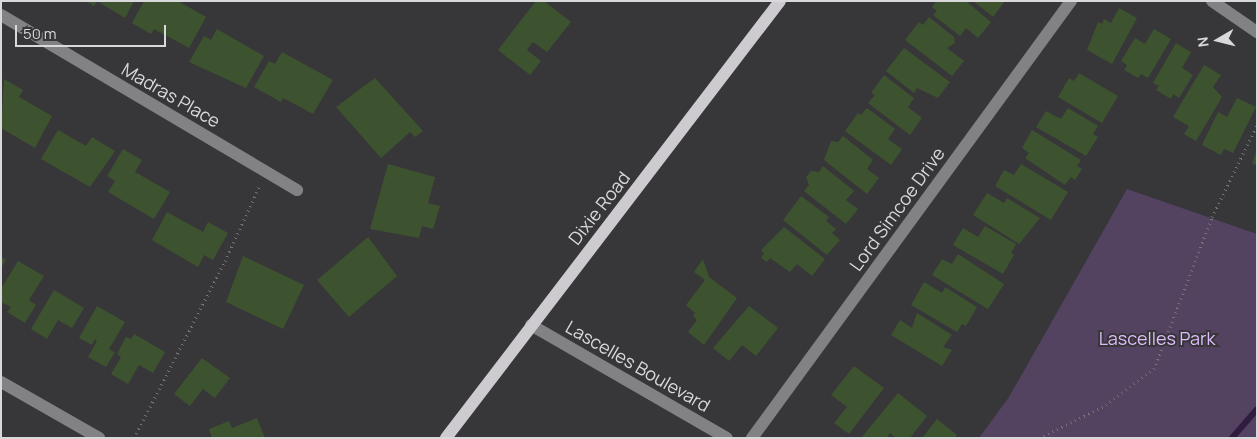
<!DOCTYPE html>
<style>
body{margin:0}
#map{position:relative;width:1258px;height:439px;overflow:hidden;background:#373639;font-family:Manrope,sans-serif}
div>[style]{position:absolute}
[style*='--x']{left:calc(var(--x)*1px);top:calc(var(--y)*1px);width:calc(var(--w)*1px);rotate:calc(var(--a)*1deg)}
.green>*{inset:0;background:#534260}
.stream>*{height:6px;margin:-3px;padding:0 3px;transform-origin:3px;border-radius:3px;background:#2f1c3e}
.building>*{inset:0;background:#3d532f}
.path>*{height:3px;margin-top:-1.5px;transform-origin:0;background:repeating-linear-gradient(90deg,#747375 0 1px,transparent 0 5px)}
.minor>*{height:12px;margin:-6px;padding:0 6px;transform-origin:6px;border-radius:6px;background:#828183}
.major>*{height:12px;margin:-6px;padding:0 6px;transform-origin:6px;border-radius:6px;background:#cdcbcf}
span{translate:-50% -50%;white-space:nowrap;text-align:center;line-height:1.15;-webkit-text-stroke:4px #373639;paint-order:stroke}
.street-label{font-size:18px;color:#d9d8da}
.park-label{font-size:18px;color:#debcfc}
.frame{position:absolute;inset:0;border:2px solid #d9d8da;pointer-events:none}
.north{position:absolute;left:1193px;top:15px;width:50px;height:50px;-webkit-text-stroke:4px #373639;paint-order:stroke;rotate:262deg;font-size:14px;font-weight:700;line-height:20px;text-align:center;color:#d9d8da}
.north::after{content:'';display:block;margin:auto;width:18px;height:22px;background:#d9d8da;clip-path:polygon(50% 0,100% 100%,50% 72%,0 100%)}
.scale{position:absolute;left:15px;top:25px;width:151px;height:22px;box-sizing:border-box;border:2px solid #d9d8da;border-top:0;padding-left:6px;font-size:15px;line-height:18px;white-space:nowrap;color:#d9d8da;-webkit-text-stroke:4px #373639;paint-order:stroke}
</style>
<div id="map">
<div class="green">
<div style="clip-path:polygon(1127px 189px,1257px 234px,1257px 438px,979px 438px,1009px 397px)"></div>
</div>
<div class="stream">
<div style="--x:1232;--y:438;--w:38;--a:-49"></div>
</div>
<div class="building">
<div style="clip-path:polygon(87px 1px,134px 1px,125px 18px,97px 1px,94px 6px)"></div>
<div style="clip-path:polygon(144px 1px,178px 1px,206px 17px,189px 48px,154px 29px,151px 34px,132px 23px)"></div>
<div style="clip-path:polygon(536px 1px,544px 1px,571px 22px,547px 52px,533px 42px,527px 50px,541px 61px,530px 75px,498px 50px)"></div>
<div style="clip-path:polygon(936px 1px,966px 1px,991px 22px,978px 38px,966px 28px,960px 36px,933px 15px,937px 11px,932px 7px)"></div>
<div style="clip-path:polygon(973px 1px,1005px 1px,993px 17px)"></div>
<div style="clip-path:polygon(1119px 8px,1137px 18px,1112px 64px,1087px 50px,1098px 22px,1102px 24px,1104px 19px,1111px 23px)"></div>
<div style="clip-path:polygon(929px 17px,954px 37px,955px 43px,947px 48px,964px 61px,952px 76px,905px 40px,919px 22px,923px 25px)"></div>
<div style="clip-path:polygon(217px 29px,264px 56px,246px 88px,189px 62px,204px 36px,211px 40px)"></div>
<div style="clip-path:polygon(1154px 29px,1171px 39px,1148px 78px,1141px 74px,1138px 78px,1124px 70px,1127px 65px,1121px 61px,1135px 38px,1145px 44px)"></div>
<div style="clip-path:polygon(1176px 43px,1191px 52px,1182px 68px,1193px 75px,1179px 98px,1173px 94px,1171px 99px,1156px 90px,1159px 86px,1153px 83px)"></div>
<div style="clip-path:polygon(904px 48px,950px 82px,938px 98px,917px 88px,914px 93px,886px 71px)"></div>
<div style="clip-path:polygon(282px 52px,333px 80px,313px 114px,283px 98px,281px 102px,254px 87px,269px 61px,275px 64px)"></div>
<div style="clip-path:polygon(1204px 65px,1221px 75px,1213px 87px,1222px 97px,1196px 141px,1184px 134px,1189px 126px,1173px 117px)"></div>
<div style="clip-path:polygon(1079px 73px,1118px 96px,1102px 123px,1058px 97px,1069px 78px,1074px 81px)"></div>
<div style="clip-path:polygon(884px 75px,914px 98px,908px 107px,922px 118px,910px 135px,868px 103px,875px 95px,871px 93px)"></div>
<div style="clip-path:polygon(375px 78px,423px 131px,415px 137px,410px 132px,381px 158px,336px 107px)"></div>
<div style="clip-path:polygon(4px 79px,23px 90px,19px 97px,52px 116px,35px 148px,1px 128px)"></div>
<div style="clip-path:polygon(1237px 98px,1256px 107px,1233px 153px,1224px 149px,1221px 155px,1202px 145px,1218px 112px,1227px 117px)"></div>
<div style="clip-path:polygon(867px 108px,895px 129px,888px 139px,902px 149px,891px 165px,845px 131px,858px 113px,861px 115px)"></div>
<div style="clip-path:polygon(1068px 108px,1098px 126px,1093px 134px,1098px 137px,1086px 156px,1036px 127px,1046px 111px,1061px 119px)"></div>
<div style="clip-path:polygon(58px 130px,86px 146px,92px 137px,115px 151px,90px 187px,41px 159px)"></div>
<div style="clip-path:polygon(1032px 130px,1081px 160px,1077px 166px,1082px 169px,1075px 180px,1071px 177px,1065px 185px,1025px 158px,1029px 153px,1022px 148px)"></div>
<div style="clip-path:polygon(843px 136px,873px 160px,867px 169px,879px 178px,867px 194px,824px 160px,831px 141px,838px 142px)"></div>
<div style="clip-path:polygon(123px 149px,142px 160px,135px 172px,170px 192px,154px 219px,108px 192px,115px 181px,107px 176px)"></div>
<div style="clip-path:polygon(1256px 152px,1257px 152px,1257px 165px,1252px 164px)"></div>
<div style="clip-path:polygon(388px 164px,435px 177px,428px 203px,440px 206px,433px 229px,422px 226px,419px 238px,370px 229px)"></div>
<div style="clip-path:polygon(1021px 164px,1068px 192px,1051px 220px,995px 186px,1004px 170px,1014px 175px)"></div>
<div style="clip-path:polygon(823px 166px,854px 191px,846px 200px,858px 209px,846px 224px,804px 191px,809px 185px,806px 177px,811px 171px,819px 172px)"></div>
<div style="clip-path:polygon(987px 193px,1004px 203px,1007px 198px,1040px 218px,1019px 244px,973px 215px)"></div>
<div style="clip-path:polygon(801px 196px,829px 217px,826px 221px,836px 229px,832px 233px,840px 240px,827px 255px,783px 220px)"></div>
<div style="clip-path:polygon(167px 212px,203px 232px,208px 222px,228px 233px,213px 260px,204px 255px,198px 267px,152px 240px)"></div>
<div style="clip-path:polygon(985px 226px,1016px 244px,1011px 253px,1014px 255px,1003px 274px,953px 245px,963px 228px,978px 237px)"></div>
<div style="clip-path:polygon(784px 227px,825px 259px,812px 276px,797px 264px,790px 272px,770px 258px,767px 262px,761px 258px,764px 253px,761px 250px)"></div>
<div style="clip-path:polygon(368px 237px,397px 276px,349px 317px,317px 280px)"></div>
<div style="clip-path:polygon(958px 254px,1004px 284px,988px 309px,932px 275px,942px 259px,952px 264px)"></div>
<div style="clip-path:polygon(243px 256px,304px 285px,283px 329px,226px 302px)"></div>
<div style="clip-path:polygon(1px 257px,6px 260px,1px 268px)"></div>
<div style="clip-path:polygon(703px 259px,709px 277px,737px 298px,704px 345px,688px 332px,697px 320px,693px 316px,695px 313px,686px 305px,705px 280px,694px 272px)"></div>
<div style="clip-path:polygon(18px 261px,44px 276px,29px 300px,36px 305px,25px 323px,7px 312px,11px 307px,1px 302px,1px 289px)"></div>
<div style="clip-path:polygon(924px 282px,942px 293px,945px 287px,977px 307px,966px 326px,962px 324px,957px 332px,911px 305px)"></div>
<div style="clip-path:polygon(54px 290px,84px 308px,72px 328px,58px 320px,47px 339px,31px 329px)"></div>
<div style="clip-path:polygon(97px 306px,125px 322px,109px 349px,115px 352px,106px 367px,88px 357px,97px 341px,95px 339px,92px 345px,79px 338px)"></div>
<div style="clip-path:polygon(749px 306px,778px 328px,756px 356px,742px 345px,729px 361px,713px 348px)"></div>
<div style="clip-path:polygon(917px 313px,952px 335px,943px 347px,952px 350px,942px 366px,891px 335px,900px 320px,912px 328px)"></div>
<div style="clip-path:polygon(134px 334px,165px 352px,153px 373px,139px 365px,128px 384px,111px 374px,121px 357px,117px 354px,126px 337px,131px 339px)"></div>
<div style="clip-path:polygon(202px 358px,230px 378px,215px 398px,203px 389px,190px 406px,174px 394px)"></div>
<div style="clip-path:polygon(854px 366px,884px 388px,849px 434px,834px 423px,847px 407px,831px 395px)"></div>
<div style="clip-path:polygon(898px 393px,927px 416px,910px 438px,896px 438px,890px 433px,887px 438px,862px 437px)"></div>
<div style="clip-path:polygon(257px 418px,265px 438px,212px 438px,209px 429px,229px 421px,232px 428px)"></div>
<div style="clip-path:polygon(937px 419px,957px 435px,955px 438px,922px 438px)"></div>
</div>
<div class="path">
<div style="--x:134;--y:438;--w:199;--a:-62.8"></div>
<div style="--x:225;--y:261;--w:84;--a:-65.3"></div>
<div style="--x:1039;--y:438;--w:75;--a:-26.2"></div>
<div style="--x:1106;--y:405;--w:60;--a:-36.9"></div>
<div style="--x:1154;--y:369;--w:163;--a:-69.1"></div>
<div style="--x:1212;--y:217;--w:102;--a:-63.9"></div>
</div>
<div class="minor">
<div style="--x:1212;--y:1;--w:55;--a:34.6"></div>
<div style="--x:1;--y:15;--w:344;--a:30.6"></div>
<div style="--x:531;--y:325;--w:226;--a:30"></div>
<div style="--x:1;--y:382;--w:113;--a:29.7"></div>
<div style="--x:752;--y:438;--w:541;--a:-53.87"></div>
</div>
<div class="major">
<div style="--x:446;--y:438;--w:550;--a:-52.61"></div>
</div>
<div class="street-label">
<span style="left:171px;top:95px;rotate:30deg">Madras Place</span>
<span style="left:599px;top:208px;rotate:-52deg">Dixie Road</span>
<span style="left:897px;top:209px;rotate:-54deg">Lord Simcoe Drive</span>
<span style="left:638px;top:366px;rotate:30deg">Lascelles Boulevard</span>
</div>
<div class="park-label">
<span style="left:1157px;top:338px">Lascelles Park</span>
</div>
<div class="frame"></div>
<div class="north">N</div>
<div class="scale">50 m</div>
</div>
